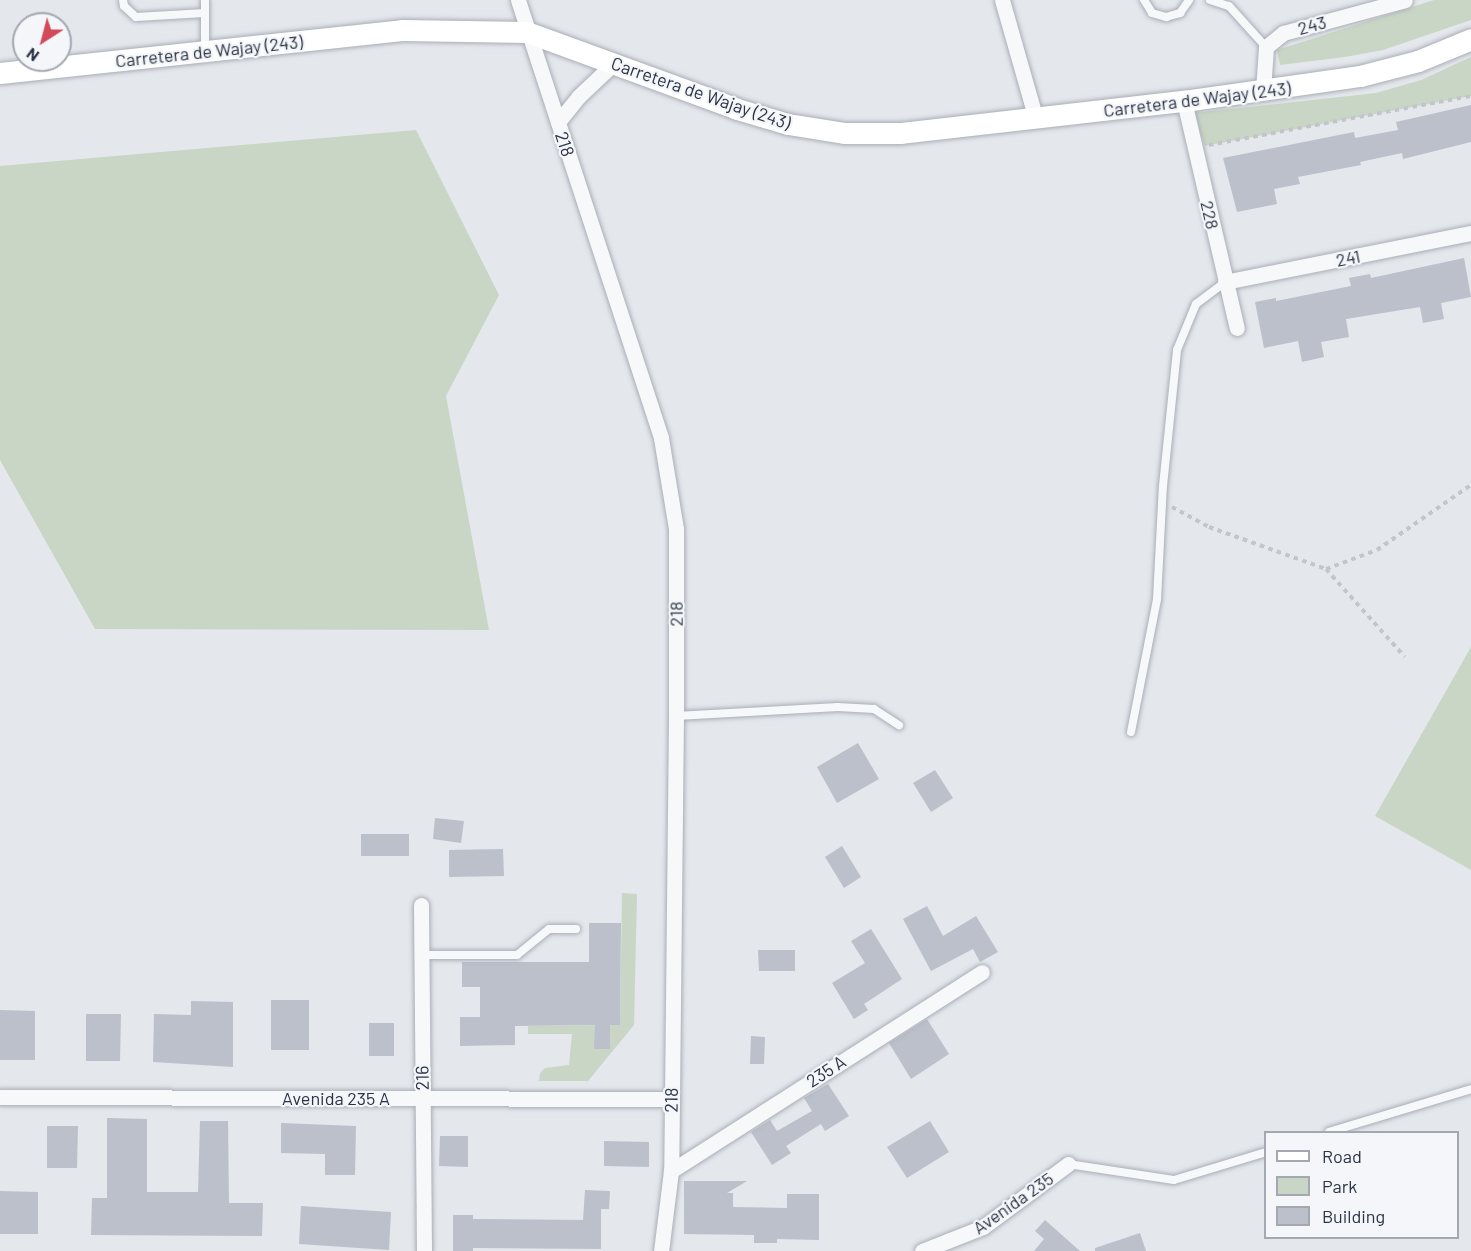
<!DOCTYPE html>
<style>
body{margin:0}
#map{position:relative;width:1471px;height:1251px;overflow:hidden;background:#e4e7ec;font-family:Barlow,sans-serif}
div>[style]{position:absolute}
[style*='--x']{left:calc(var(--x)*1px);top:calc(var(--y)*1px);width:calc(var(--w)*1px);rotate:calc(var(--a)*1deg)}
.green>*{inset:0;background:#c9d6c5}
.building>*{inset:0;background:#bbc0ca}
.path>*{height:4px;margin-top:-2px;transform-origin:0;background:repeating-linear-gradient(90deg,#c2c5cb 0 4.5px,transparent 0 9px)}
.roads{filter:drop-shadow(0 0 2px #a9aeb7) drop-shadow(0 0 2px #a9aeb7)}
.service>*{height:8px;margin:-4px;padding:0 4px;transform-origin:4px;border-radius:4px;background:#f7f8fa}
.minor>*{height:15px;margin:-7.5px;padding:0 7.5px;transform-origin:7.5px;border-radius:7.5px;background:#f7f8fa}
.secondary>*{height:21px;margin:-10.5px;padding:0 10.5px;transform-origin:10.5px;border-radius:10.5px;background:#fff}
span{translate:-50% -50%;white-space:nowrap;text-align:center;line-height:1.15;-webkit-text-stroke:4.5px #f4f6f9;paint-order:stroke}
.street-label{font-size:18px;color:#2b3445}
.legend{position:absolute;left:1264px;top:1131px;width:195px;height:108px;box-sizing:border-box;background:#f4f6f9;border:2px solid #a4a8b1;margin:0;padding:8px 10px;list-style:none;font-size:18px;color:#2b3445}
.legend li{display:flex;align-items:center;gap:12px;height:30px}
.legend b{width:30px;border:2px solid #a4a8b1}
.north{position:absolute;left:12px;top:12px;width:60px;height:60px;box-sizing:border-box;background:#f4f6f9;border:2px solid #a4a8b1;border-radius:50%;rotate:216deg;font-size:16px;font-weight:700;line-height:24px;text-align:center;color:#2b3445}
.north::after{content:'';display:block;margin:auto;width:21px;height:27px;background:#d1495b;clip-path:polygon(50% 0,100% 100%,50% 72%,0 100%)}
</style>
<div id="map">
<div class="green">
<div style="clip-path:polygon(1434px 0,1471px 0,1471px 20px,1383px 50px,1345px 57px,1280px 65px,1277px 50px)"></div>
<div style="clip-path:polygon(1471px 57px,1471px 96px,1205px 146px,1194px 113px,1376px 93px,1421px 80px)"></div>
<div style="clip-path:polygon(416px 130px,499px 295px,446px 396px,489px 630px,95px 629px,0 460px,0 166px)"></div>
<div style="clip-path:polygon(1471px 647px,1471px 870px,1375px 816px)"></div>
<div style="clip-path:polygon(622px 893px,637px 894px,634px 1025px,588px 1081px,539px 1081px,540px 1073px,545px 1068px,569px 1065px,572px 1034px,528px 1034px,528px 1026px,620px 1025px)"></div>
</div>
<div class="building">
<div style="clip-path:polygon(1471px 105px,1471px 142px,1403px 159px,1402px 153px,1360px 162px,1361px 165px,1298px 177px,1300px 184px,1274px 189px,1277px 204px,1237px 212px,1223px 158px,1354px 132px,1355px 138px,1398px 130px,1396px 122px)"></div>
<div style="clip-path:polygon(1464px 258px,1471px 297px,1441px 303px,1444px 319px,1423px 323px,1420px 307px,1346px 319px,1349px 337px,1321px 342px,1324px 357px,1302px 362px,1298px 341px,1264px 348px,1255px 302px,1276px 298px,1276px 301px,1351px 286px,1349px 278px,1370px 274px,1371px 278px)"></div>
<div style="clip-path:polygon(858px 743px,879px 779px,837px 803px,817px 767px)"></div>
<div style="clip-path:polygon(935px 770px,953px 798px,931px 812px,913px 783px)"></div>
<div style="clip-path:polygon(435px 818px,464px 821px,461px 843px,433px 839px)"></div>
<div style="clip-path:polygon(361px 834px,409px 834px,409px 856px,361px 856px)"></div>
<div style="clip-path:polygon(842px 846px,861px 877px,844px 888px,825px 857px)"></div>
<div style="clip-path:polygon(503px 849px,504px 876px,449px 877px,449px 850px)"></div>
<div style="clip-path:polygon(927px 906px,943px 936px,976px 916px,998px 952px,980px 962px,973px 949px,931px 971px,903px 919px)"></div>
<div style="clip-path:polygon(589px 923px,621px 923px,620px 1025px,610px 1025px,610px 1049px,594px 1049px,595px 1025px,515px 1026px,515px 1045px,460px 1046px,460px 1017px,480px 1017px,480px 987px,462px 987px,462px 962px,589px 962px)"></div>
<div style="clip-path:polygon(871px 929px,902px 979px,864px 1004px,868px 1010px,854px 1019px,832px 983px,865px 963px,851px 941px)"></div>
<div style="clip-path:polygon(758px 950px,795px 950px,795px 971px,759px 971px)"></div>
<div style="clip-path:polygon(271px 1000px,309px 1000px,309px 1050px,271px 1050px)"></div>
<div style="clip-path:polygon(191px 1001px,233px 1002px,233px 1067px,153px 1062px,154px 1014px,191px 1015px)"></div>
<div style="clip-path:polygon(0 1010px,35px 1011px,35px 1060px,0 1060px)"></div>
<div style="clip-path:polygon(86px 1014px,121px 1014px,120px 1061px,86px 1061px)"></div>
<div style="clip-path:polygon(927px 1019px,949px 1054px,911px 1079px,889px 1043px)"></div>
<div style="clip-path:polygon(369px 1023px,394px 1023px,394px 1056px,369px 1056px)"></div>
<div style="clip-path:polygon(751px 1036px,765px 1037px,764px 1064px,750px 1064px)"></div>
<div style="clip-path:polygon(828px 1084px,849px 1116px,825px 1131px,821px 1124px,786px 1146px,791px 1153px,772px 1165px,751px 1132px,770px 1120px,777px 1131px,812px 1111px,804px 1098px)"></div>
<div style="clip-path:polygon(107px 1118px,147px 1119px,147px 1192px,198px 1192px,200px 1121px,228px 1121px,229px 1203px,263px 1203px,262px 1236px,91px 1235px,92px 1198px,107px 1198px)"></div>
<div style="clip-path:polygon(930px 1121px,949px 1152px,907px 1178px,887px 1147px)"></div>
<div style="clip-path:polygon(281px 1123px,356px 1126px,355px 1175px,325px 1175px,325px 1154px,281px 1153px)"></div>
<div style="clip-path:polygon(47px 1126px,78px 1126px,77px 1168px,47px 1168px)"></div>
<div style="clip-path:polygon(440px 1136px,468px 1136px,468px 1167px,439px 1166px)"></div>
<div style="clip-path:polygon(604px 1141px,649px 1142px,649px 1167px,604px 1166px)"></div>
<div style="clip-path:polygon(684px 1181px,747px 1181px,727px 1193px,733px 1193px,733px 1207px,787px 1208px,787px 1194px,819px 1194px,819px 1240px,777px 1239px,777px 1243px,754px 1243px,754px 1235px,684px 1234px)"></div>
<div style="clip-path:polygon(585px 1190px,610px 1191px,609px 1209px,601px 1209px,601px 1249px,473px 1248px,473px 1251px,453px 1251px,453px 1215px,473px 1215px,473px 1219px,583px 1220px)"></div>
<div style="clip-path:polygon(0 1191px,38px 1192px,38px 1234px,0 1234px)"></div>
<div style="clip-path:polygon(301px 1206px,391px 1212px,389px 1250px,299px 1244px)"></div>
<div style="clip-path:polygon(1045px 1220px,1080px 1251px,1034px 1251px,1044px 1239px,1035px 1231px)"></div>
<div style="clip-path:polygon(1140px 1233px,1146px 1251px,1095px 1251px,1095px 1248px)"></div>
</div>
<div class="path">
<div style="--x:1209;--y:145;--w:267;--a:-10.6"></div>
<div style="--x:1172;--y:507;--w:42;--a:28.4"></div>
<div style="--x:1209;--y:527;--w:124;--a:19.7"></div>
<div style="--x:1326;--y:569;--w:118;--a:48.1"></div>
<div style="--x:1326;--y:569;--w:54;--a:-20.4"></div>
<div style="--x:1377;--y:550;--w:114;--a:-34.7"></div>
</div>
<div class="roads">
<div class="service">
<div style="--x:123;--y:0;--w:6;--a:81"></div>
<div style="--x:124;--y:6;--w:16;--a:43"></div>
<div style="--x:136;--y:17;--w:69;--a:-3.3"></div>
<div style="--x:1144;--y:0;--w:15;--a:58"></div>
<div style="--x:1152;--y:13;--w:15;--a:16"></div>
<div style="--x:1166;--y:17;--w:15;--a:-16"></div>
<div style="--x:1180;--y:13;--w:16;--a:-55"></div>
<div style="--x:1210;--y:0;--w:20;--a:18"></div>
<div style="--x:1229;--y:6;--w:55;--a:47.9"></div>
<div style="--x:205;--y:49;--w:49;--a:-90"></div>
<div style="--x:676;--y:716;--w:162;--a:-3.2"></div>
<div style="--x:838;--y:707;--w:36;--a:3"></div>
<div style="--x:874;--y:709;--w:30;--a:33"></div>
<div style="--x:1131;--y:732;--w:136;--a:-78.9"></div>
<div style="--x:1157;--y:599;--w:113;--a:-87"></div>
<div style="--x:1163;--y:486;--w:137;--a:-84.1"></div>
<div style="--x:1177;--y:350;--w:50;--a:-67.6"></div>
<div style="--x:1196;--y:304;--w:36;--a:-37"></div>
<div style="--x:421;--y:955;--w:96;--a:0"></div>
<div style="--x:517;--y:955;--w:41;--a:-39.1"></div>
<div style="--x:549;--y:929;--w:27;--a:0"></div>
<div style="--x:1329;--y:1132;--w:148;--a:-16.8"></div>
<div style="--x:1068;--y:1164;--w:107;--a:8.6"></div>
<div style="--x:1174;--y:1180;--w:96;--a:-16.9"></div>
</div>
<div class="minor">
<div style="--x:518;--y:0;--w:461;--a:71.9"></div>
<div style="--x:661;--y:438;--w:92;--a:80.6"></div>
<div style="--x:676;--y:529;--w:187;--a:90"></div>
<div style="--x:676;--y:716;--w:455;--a:90.6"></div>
<div style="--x:671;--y:1171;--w:81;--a:97.1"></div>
<div style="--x:1002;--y:0;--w:124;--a:74.1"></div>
<div style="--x:1263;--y:91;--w:44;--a:-86.1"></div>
<div style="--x:1266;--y:47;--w:22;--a:-39"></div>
<div style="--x:1283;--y:33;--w:126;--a:-15.1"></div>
<div style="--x:1184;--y:101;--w:233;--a:76.9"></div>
<div style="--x:558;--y:122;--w:32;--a:-51"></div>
<div style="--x:578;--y:97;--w:48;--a:-43.3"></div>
<div style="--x:1225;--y:282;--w:251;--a:-11.3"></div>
<div style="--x:421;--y:905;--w:346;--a:89.5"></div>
<div style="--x:0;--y:1097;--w:671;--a:0.17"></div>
<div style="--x:671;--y:1171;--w:369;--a:-32.6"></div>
<div style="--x:922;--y:1251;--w:66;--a:-21.5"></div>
<div style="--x:983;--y:1227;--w:106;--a:-36.5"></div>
</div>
<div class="secondary">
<div style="--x:0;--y:73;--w:404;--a:-6.1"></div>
<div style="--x:402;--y:30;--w:125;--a:0.9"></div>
<div style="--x:527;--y:32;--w:224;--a:20.1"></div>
<div style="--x:737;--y:109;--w:53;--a:16.4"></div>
<div style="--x:788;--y:124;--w:58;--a:9"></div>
<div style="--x:845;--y:133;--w:56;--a:0"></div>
<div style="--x:901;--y:133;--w:285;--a:-6.5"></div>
<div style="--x:1184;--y:101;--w:178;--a:-8.1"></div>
<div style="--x:1360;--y:76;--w:60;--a:-14.5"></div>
<div style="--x:1418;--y:61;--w:57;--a:-22.5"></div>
</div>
</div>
<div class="street-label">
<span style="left:1312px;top:25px;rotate:-15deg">243</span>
<span style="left:209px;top:51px;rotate:-6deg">Carretera de Wajay (243)</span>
<span style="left:701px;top:93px;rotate:19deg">Carretera de Wajay (243)</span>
<span style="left:1197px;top:99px;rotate:-7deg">Carretera de Wajay (243)</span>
<span style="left:565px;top:144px;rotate:72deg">218</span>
<span style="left:1210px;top:215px;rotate:77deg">228</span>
<span style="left:1348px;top:258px;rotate:-11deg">241</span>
<span style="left:676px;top:614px;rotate:-90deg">218</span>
<span style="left:826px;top:1071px;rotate:-33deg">235 A</span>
<span style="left:422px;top:1078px;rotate:-91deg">216</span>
<span style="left:336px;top:1098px">Avenida 235 A</span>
<span style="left:671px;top:1100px;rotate:-89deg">218</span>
<span style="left:1013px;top:1203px;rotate:-35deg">Avenida 235</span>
</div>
<ul class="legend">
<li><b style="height:8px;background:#fff"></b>Road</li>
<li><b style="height:16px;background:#c9d6c5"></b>Park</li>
<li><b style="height:16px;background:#bbc0ca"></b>Building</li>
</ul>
<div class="north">N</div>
</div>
